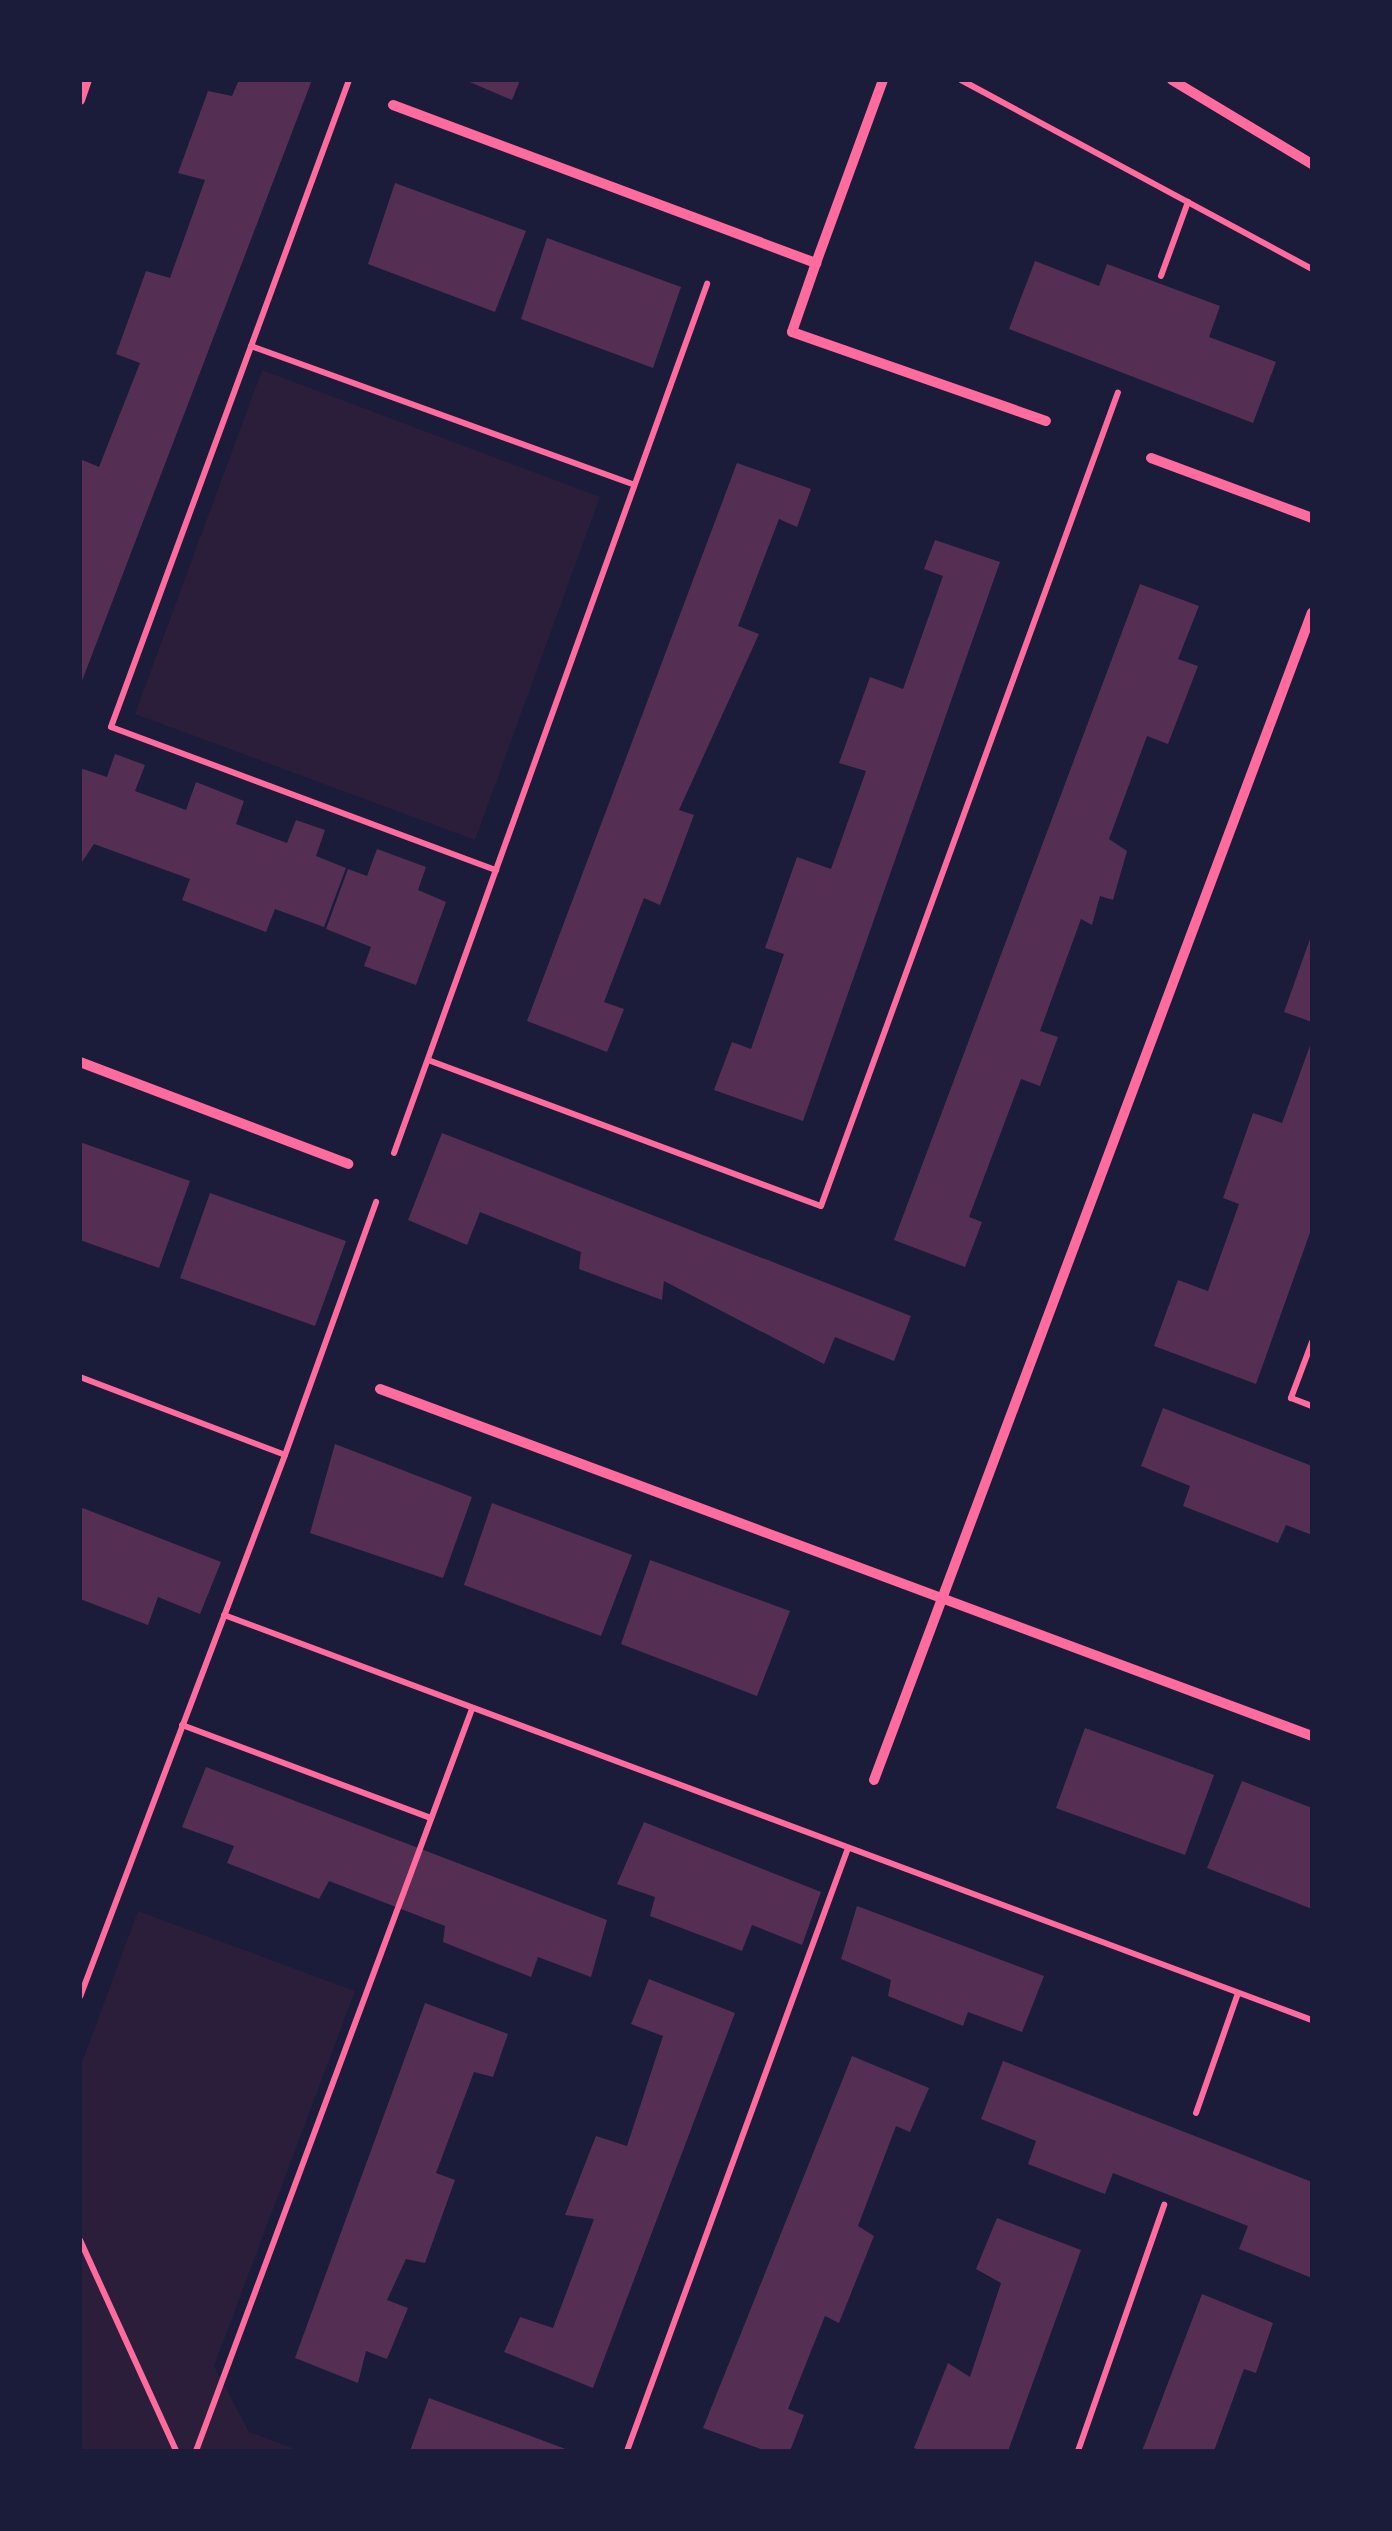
<!DOCTYPE html>
<style>
body{margin:0}
#map{position:relative;width:1392px;height:2531px;overflow:hidden;background:#1b1b3a;font-family:Poppins,sans-serif}
div>[style]{position:absolute}
[style*='--x']{left:calc(var(--x)*1px);top:calc(var(--y)*1px);width:calc(var(--w)*1px);rotate:calc(var(--a)*1deg)}
.green>*{inset:0;background:#2a1e3b}
.building>*{inset:0;background:#542f53}
.path>*{height:6px;margin:-3px;padding:0 3px;transform-origin:3px;border-radius:3px;background:#ff6b9d}
.minor>*{height:10px;margin:-5px;padding:0 5px;transform-origin:5px;border-radius:5px;background:#ff6b9d}
span{translate:-50% -50%;white-space:nowrap;text-align:center;line-height:1.15;-webkit-text-stroke:8px #1b1b3a;paint-order:stroke}
.frame{position:absolute;inset:0;border:82px solid #1b1b3a;pointer-events:none}
</style>
<div id="map">
<div class="green">
<div style="clip-path:polygon(262px 370px,600px 497px,475px 840px,135px 714px)"></div>
<div style="clip-path:polygon(138px 1911px,355px 1991px,214px 2366px,249px 2432px,300px 2451px,80px 2451px,80px 2068px)"></div>
</div>
<div class="building">
<div style="clip-path:polygon(239px 80px,312px 80px,80px 686px,80px 459px,99px 467px,140px 363px,116px 354px,146px 271px,170px 278px,205px 180px,178px 173px,208px 91px,232px 96px)"></div>
<div style="clip-path:polygon(465px 80px,520px 80px,512px 100px)"></div>
<div style="clip-path:polygon(395px 183px,526px 231px,495px 312px,368px 264px)"></div>
<div style="clip-path:polygon(547px 238px,681px 287px,653px 368px,521px 319px)"></div>
<div style="clip-path:polygon(1035px 261px,1099px 286px,1107px 264px,1220px 306px,1209px 337px,1276px 362px,1253px 423px,1009px 329px)"></div>
<div style="clip-path:polygon(737px 463px,811px 489px,797px 527px,779px 519px,738px 626px,759px 634px,679px 810px,694px 815px,660px 905px,644px 898px,604px 1002px,624px 1009px,607px 1052px,527px 1021px)"></div>
<div style="clip-path:polygon(935px 540px,1000px 562px,803px 1121px,714px 1090px,732px 1042px,751px 1049px,784px 954px,765px 948px,797px 857px,831px 869px,866px 771px,839px 763px,870px 677px,903px 689px,943px 576px,924px 569px)"></div>
<div style="clip-path:polygon(1140px 584px,1199px 606px,1178px 659px,1198px 666px,1168px 744px,1147px 736px,1109px 839px,1127px 851px,1113px 900px,1100px 896px,1092px 925px,1081px 919px,1040px 1031px,1058px 1037px,1040px 1086px,1021px 1079px,969px 1217px,982px 1222px,965px 1267px,894px 1240px)"></div>
<div style="clip-path:polygon(115px 754px,145px 765px,135px 791px,186px 810px,196px 782px,244px 801px,236px 824px,287px 843px,296px 820px,325px 830px,316px 856px,346px 868px,324px 927px,275px 909px,266px 932px,182px 900px,190px 879px,94px 844px,80px 865px,80px 768px,107px 777px)"></div>
<div style="clip-path:polygon(377px 849px,426px 867px,418px 890px,446px 902px,416px 985px,364px 966px,371px 947px,326px 929px,348px 869px,367px 876px)"></div>
<div style="clip-path:polygon(1311px 936px,1312px 936px,1312px 1022px,1284px 1012px)"></div>
<div style="clip-path:polygon(1312px 1040px,1312px 1227px,1256px 1384px,1154px 1346px,1178px 1280px,1208px 1291px,1239px 1204px,1223px 1198px,1253px 1113px,1282px 1123px)"></div>
<div style="clip-path:polygon(442px 1133px,911px 1316px,894px 1361px,835px 1337px,824px 1364px,664px 1281px,662px 1300px,579px 1269px,581px 1252px,480px 1212px,467px 1245px,408px 1220px)"></div>
<div style="clip-path:polygon(80px 1142px,190px 1181px,159px 1268px,80px 1240px)"></div>
<div style="clip-path:polygon(210px 1193px,346px 1241px,315px 1326px,180px 1278px)"></div>
<div style="clip-path:polygon(1163px 1408px,1312px 1466px,1312px 1535px,1286px 1525px,1278px 1543px,1183px 1506px,1190px 1486px,1141px 1466px)"></div>
<div style="clip-path:polygon(335px 1444px,472px 1497px,443px 1578px,310px 1533px)"></div>
<div style="clip-path:polygon(492px 1503px,632px 1555px,601px 1636px,464px 1585px)"></div>
<div style="clip-path:polygon(80px 1507px,221px 1562px,200px 1614px,158px 1597px,148px 1625px,80px 1599px)"></div>
<div style="clip-path:polygon(650px 1560px,790px 1611px,757px 1696px,621px 1644px)"></div>
<div style="clip-path:polygon(1085px 1728px,1214px 1775px,1185px 1855px,1056px 1808px)"></div>
<div style="clip-path:polygon(206px 1767px,607px 1920px,591px 1977px,538px 1957px,531px 1977px,443px 1942px,445px 1926px,329px 1881px,319px 1899px,227px 1863px,234px 1846px,182px 1827px)"></div>
<div style="clip-path:polygon(1242px 1781px,1312px 1808px,1312px 1909px,1207px 1868px)"></div>
<div style="clip-path:polygon(644px 1822px,821px 1892px,802px 1945px,752px 1925px,742px 1951px,650px 1916px,655px 1897px,617px 1884px)"></div>
<div style="clip-path:polygon(857px 1906px,1044px 1976px,1022px 2032px,968px 2012px,963px 2026px,888px 1996px,891px 1980px,841px 1959px)"></div>
<div style="clip-path:polygon(649px 1979px,735px 2013px,593px 2388px,504px 2352px,520px 2317px,553px 2328px,594px 2219px,565px 2215px,596px 2136px,627px 2146px,663px 2036px,631px 2024px)"></div>
<div style="clip-path:polygon(425px 2003px,508px 2034px,493px 2077px,474px 2072px,436px 2173px,455px 2180px,425px 2263px,406px 2259px,387px 2300px,408px 2308px,387px 2359px,366px 2351px,358px 2383px,295px 2358px)"></div>
<div style="clip-path:polygon(852px 2056px,929px 2088px,910px 2132px,896px 2126px,858px 2226px,874px 2236px,839px 2323px,825px 2316px,788px 2409px,804px 2415px,790px 2451px,766px 2451px,703px 2428px)"></div>
<div style="clip-path:polygon(1003px 2061px,1312px 2182px,1312px 2278px,1239px 2249px,1248px 2226px,1113px 2173px,1105px 2194px,1028px 2164px,1036px 2141px,981px 2119px)"></div>
<div style="clip-path:polygon(997px 2218px,1081px 2250px,1008px 2451px,922px 2451px,914px 2448px,948px 2363px,970px 2377px,1001px 2283px,976px 2269px)"></div>
<div style="clip-path:polygon(1202px 2294px,1273px 2323px,1256px 2373px,1244px 2369px,1214px 2451px,1142px 2451px)"></div>
<div style="clip-path:polygon(429px 2398px,571px 2451px,410px 2451px)"></div>
</div>
<div class="path">
<div style="--x:349;--y:80;--w:689;--a:110.2"></div>
<div style="--x:111;--y:727;--w:411;--a:20.4"></div>
<div style="--x:961;--y:80;--w:399;--a:28.3"></div>
<div style="--x:1161;--y:276;--w:79;--a:-70"></div>
<div style="--x:251;--y:346;--w:407;--a:19.9"></div>
<div style="--x:428;--y:1060;--w:419;--a:20.4"></div>
<div style="--x:821;--y:1206;--w:866;--a:-69.95"></div>
<div style="--x:394;--y:1153;--w:924;--a:-70.19"></div>
<div style="--x:1312;--y:1342;--w:60;--a:110.6"></div>
<div style="--x:1291;--y:1398;--w:22;--a:21"></div>
<div style="--x:80;--y:1377;--w:219;--a:20.8"></div>
<div style="--x:285;--y:1455;--w:579;--a:110.72"></div>
<div style="--x:285;--y:1455;--w:269;--a:-70.2"></div>
<div style="--x:224;--y:1615;--w:1161;--a:20.42"></div>
<div style="--x:182;--y:1725;--w:266;--a:20.5"></div>
<div style="--x:1196;--y:2113;--w:127;--a:-70.7"></div>
<div style="--x:80;--y:2240;--w:232;--a:65.5"></div>
<div style="--x:196;--y:2451;--w:792;--a:-69.6"></div>
<div style="--x:627;--y:2451;--w:642;--a:-69.87"></div>
<div style="--x:1078;--y:2451;--w:261;--a:-70.7"></div>
</div>
<div class="minor">
<div style="--x:1172;--y:80;--w:163;--a:31"></div>
<div style="--x:80;--y:100;--w:21;--a:-71"></div>
<div style="--x:393;--y:105;--w:452;--a:20.5"></div>
<div style="--x:816;--y:263;--w:73;--a:109.2"></div>
<div style="--x:792;--y:332;--w:269;--a:19.3"></div>
<div style="--x:816;--y:263;--w:195;--a:-69.9"></div>
<div style="--x:1151;--y:458;--w:172;--a:20.4"></div>
<div style="--x:80;--y:1062;--w:287;--a:20.8"></div>
<div style="--x:380;--y:1389;--w:995;--a:20.42"></div>
<div style="--x:874;--y:1780;--w:1247;--a:-69.44"></div>
</div>
<div class="frame"></div>
</div>
